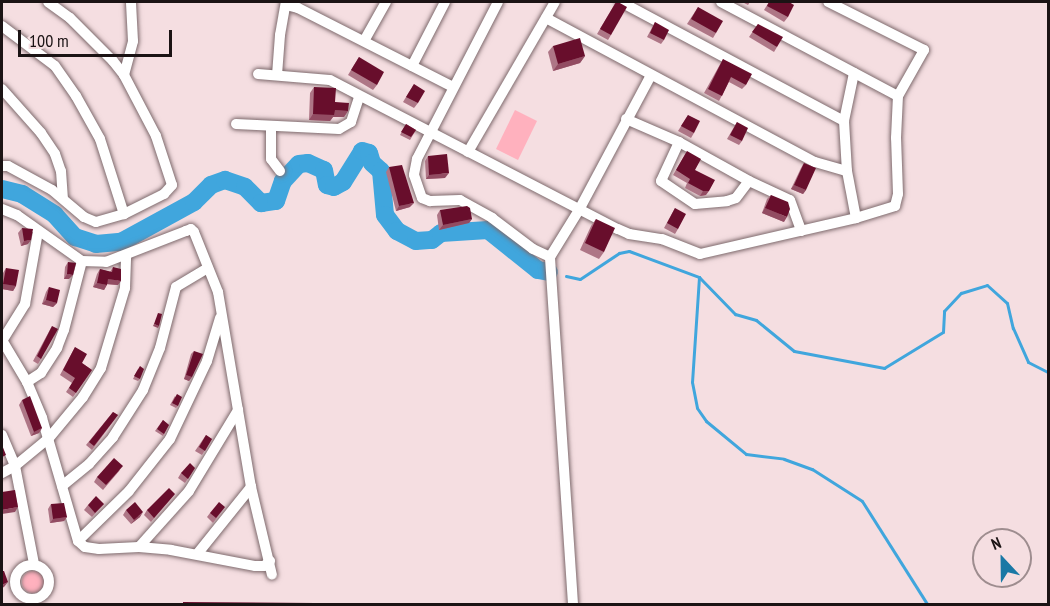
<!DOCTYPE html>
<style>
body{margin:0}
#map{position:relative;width:1050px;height:606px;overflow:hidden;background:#f5dee1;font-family:"PT Sans Narrow",sans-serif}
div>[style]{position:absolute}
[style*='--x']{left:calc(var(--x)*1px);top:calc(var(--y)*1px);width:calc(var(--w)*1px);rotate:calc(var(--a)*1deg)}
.green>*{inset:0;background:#ffb1be}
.round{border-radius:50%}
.stream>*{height:3px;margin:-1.5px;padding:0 1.5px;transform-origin:1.5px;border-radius:1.5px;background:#40a6dd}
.river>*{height:18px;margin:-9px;padding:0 9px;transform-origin:9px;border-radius:9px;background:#40a6dd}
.roads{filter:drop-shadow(0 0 2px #7e6a6d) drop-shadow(0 0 2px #7e6a6d)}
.street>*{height:10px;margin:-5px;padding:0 5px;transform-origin:5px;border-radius:5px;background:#fff}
.street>.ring{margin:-5px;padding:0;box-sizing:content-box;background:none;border:10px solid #fff;border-radius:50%}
.wall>*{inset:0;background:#ae7686}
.shaded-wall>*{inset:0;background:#924c62}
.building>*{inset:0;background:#680e2c}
span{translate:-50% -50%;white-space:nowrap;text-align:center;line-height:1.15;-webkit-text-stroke:6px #f5dee1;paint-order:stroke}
.frame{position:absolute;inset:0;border:3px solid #1b1314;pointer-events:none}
.north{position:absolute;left:972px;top:528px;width:60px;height:60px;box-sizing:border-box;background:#f5dee1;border:2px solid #9e8d8f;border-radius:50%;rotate:338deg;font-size:16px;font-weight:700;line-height:24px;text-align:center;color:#1b1314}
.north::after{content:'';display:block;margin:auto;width:21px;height:27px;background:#1a78a5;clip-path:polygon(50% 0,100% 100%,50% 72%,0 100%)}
.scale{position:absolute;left:18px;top:30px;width:154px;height:27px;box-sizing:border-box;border:3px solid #1b1314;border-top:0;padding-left:8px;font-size:18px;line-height:21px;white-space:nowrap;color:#1b1314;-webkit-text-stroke:4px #f5dee1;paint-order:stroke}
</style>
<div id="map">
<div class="green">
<div style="clip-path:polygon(515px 110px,537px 121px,518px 160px,496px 149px)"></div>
<div class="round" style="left:22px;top:571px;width:22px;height:22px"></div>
</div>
<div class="stream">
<div style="--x:566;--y:276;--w:14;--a:12"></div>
<div style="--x:580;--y:279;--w:47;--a:-33.7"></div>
<div style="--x:619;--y:253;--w:10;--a:-11"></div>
<div style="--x:629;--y:251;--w:75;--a:20.4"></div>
<div style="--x:699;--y:277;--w:52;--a:45.8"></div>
<div style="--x:735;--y:314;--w:22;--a:16"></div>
<div style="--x:756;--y:320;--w:49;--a:39.2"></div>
<div style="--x:794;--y:351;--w:92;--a:10.7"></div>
<div style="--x:884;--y:368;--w:69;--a:-31.4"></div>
<div style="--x:943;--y:332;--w:21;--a:-87"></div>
<div style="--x:944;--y:311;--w:25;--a:-47"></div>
<div style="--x:961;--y:293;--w:27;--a:-17"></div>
<div style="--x:987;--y:285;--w:27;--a:42"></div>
<div style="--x:1007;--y:303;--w:26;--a:77"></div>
<div style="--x:1013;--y:328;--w:37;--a:66"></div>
<div style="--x:1028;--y:362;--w:22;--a:27"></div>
<div style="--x:699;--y:277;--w:105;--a:93.8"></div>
<div style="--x:692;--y:382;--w:26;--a:79"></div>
<div style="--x:697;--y:408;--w:16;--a:55"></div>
<div style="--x:706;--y:421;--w:52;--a:39.5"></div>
<div style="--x:746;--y:454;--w:38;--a:7"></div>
<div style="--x:784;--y:459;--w:30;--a:20"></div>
<div style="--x:812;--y:469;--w:59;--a:32.6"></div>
<div style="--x:862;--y:501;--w:122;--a:57.7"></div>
</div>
<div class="river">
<div style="--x:2;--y:189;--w:21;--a:14"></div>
<div style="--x:22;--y:194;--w:39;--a:32"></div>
<div style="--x:55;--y:215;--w:30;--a:48"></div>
<div style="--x:75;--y:237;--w:22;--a:18"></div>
<div style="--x:96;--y:244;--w:25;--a:-5"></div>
<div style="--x:121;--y:242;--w:83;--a:-28.7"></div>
<div style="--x:194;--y:202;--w:24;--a:-45"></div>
<div style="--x:211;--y:185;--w:15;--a:-20"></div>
<div style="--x:225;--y:180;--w:21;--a:19"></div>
<div style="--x:245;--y:187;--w:23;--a:45"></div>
<div style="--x:261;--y:203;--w:15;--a:-8"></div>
<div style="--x:276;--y:201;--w:21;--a:-71"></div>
<div style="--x:283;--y:181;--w:23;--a:-47"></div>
<div style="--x:299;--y:164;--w:9;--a:-6"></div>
<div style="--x:308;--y:163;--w:17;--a:24"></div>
<div style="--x:324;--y:170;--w:15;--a:79"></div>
<div style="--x:327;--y:185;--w:7;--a:16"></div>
<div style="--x:334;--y:187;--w:10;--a:-29"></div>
<div style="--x:343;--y:182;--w:36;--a:-58"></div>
<div style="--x:362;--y:151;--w:7;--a:16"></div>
<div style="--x:369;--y:153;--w:10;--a:73"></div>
<div style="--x:372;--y:163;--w:12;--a:42"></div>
<div style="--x:381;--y:171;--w:44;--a:84.8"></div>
<div style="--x:385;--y:215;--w:20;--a:53"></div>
<div style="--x:397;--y:231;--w:21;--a:28"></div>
<div style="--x:416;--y:241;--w:16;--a:-4"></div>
<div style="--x:432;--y:240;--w:11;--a:-38"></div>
<div style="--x:441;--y:233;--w:47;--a:-3.7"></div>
<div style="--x:488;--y:230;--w:64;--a:38.7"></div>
<div style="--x:538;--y:270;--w:11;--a:10"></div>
</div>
<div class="roads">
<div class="street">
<div style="--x:498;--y:2;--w:177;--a:117.3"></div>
<div style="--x:417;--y:159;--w:16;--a:101"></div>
<div style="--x:414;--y:175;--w:24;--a:71"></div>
<div style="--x:422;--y:198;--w:9;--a:21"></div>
<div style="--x:430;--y:201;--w:30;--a:-2"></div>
<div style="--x:460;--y:200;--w:37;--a:29"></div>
<div style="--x:492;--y:218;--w:51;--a:37.1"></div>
<div style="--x:533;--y:249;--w:19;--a:25"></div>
<div style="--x:621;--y:2;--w:253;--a:28.1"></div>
<div style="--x:721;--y:2;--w:200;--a:28"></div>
<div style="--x:286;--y:5;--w:12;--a:14"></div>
<div style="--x:298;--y:8;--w:174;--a:27"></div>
<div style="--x:546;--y:18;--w:305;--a:28.2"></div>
<div style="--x:815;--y:162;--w:33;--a:16"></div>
<div style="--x:2;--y:26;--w:66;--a:37"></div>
<div style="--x:55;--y:66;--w:37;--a:55"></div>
<div style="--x:76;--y:96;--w:49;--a:60.8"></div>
<div style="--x:100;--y:139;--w:79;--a:72.3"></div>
<div style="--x:364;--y:41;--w:45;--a:-60.6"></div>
<div style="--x:412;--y:66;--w:72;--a:-62.7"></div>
<div style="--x:854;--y:73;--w:49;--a:101.8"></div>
<div style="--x:844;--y:121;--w:50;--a:86.6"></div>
<div style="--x:847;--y:171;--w:48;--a:79.2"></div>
<div style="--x:258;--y:74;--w:72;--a:4.8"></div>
<div style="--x:330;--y:80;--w:324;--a:27.4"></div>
<div style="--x:618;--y:229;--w:12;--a:24"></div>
<div style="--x:629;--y:234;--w:33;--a:9"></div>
<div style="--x:662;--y:239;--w:41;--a:21.5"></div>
<div style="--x:700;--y:254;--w:160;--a:-13"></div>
<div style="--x:856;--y:218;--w:41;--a:-17.1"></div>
<div style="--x:895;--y:206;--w:12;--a:-76"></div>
<div style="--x:898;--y:194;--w:56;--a:-92"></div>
<div style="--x:896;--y:138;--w:42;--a:-87.3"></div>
<div style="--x:898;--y:96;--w:53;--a:-60.5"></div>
<div style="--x:924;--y:50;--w:107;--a:-153.4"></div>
<div style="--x:124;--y:75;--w:35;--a:-75"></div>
<div style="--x:133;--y:41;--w:39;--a:-93"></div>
<div style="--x:277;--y:75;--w:40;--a:-85.7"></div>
<div style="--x:280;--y:35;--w:34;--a:-80"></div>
<div style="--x:2;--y:89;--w:59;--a:48.4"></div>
<div style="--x:41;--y:133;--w:25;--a:56"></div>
<div style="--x:55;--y:154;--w:18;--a:71"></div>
<div style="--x:61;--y:171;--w:27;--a:86"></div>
<div style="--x:626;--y:119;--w:58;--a:23.5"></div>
<div style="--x:679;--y:142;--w:80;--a:29.1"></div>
<div style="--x:749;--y:181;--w:45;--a:24.9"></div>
<div style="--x:790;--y:200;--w:33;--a:70"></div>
<div style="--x:236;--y:124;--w:103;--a:2.8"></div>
<div style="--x:339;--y:129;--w:14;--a:-30"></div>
<div style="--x:351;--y:122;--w:26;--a:-72"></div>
<div style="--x:271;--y:127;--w:32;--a:90"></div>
<div style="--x:271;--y:159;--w:15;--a:53"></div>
<div style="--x:679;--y:142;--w:43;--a:114.8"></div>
<div style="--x:661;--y:181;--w:41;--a:34.1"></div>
<div style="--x:695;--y:204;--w:32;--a:-5"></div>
<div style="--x:727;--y:201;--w:9;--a:-18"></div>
<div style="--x:736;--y:198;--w:21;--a:-53"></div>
<div style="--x:468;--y:152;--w:173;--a:-59.9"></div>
<div style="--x:2;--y:166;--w:6;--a:0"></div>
<div style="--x:8;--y:166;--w:50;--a:28.6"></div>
<div style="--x:52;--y:190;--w:42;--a:40.2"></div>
<div style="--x:84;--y:217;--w:13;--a:23"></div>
<div style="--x:96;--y:222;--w:29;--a:-16"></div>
<div style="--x:124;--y:214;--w:45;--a:-26.6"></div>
<div style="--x:164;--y:194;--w:12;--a:-48"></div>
<div style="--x:172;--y:185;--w:52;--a:-108.1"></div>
<div style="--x:156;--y:136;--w:69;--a:-117.7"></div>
<div style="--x:124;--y:75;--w:18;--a:-128"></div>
<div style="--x:113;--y:61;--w:61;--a:-135"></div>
<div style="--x:70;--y:18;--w:27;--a:-144"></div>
<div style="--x:2;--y:209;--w:16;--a:22"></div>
<div style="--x:17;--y:215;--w:80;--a:35.3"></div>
<div style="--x:82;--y:261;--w:24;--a:2"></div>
<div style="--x:106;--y:262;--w:86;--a:-21.2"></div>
<div style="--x:186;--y:231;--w:5;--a:-22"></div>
<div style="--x:191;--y:229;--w:4;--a:45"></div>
<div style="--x:194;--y:232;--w:65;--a:68.2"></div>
<div style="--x:218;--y:292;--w:198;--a:80.4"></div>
<div style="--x:251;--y:487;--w:90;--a:76.6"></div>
<div style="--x:2;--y:340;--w:49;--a:59.2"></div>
<div style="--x:27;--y:382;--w:39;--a:67"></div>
<div style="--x:42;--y:418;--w:128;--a:73.7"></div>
<div style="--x:78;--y:541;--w:9;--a:41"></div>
<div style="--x:85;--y:547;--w:14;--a:8"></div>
<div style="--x:99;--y:549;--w:40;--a:-2.9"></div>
<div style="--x:139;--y:547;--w:32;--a:5"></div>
<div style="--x:171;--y:550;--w:86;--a:10.8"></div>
<div style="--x:255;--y:566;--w:9;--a:0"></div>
<div style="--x:264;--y:566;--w:8;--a:-40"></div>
<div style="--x:2;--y:341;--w:44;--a:-58.1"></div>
<div style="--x:25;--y:304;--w:73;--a:-79.8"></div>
<div style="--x:27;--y:382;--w:17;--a:-33"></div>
<div style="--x:41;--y:373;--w:30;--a:-57"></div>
<div style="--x:57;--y:348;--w:19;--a:-69"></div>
<div style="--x:64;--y:330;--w:71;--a:-75.4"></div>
<div style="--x:2;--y:435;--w:34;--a:67"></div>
<div style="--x:15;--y:466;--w:100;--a:79"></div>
<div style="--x:2;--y:473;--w:15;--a:-28"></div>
<div style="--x:15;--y:466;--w:44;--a:-39.5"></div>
<div style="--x:49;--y:438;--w:53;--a:-50.3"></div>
<div style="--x:83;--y:397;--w:34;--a:-58"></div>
<div style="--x:101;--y:368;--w:84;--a:-73.3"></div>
<div style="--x:125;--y:288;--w:33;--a:-88"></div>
<div style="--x:62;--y:486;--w:35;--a:-39"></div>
<div style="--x:89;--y:464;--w:36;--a:-48"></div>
<div style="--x:113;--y:437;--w:56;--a:-57.4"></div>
<div style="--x:143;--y:390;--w:45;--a:-68"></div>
<div style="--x:160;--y:348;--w:63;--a:-75.3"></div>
<div style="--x:176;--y:287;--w:37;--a:-31"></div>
<div style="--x:78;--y:541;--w:71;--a:-44.4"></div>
<div style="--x:129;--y:491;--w:66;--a:-51.7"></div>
<div style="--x:170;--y:439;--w:86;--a:-64.6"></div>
<div style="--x:207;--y:361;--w:45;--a:-73.2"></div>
<div style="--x:139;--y:547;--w:75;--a:-48.2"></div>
<div style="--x:189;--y:491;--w:95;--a:-58.8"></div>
<div style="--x:198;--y:553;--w:85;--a:-51.2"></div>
<div class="ring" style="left:15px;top:565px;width:24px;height:24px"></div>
<div style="--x:573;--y:604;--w:348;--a:-93.8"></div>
<div style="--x:550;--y:257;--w:55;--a:-58.3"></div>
<div style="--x:579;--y:210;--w:153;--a:-61.9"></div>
</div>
</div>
<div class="wall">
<div style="clip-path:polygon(616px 2px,611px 35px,608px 40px,597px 34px)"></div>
<div style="clip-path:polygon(742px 2px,750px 2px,748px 5px)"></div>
<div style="clip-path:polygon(769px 2px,789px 2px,788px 17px,784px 22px,764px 10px)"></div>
<div style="clip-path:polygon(698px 7px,716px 33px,713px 38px,687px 24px)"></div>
<div style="clip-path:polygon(655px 22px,664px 40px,661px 44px,647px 37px)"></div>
<div style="clip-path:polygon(758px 24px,777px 47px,774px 52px,749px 37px)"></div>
<div style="clip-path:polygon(553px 46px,585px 56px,580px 63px,553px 71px,548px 52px)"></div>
<div style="clip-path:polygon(359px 57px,377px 85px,373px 90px,348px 75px)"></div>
<div style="clip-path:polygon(723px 59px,746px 85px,742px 89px,729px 82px,719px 101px,704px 93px)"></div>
<div style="clip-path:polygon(414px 84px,418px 103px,414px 108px,403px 102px)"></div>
<div style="clip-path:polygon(314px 87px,348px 111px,344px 117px,333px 117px,330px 121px,309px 120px,310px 93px)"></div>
<div style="clip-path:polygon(688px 115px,694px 133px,691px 138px,678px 131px)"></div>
<div style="clip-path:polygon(737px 122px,742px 141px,739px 145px,727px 139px)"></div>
<div style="clip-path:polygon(406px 124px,416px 130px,410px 140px,400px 135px)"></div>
<div style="clip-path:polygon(687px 151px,695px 170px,706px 195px,700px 196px,685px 188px,687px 183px,673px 175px)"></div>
<div style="clip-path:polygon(428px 156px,445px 178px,426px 179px,425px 161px)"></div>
<div style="clip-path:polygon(804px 163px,806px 190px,803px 194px,791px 189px,801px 168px)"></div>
<div style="clip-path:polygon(389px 167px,410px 207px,396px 211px,386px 172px)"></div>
<div style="clip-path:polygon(771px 195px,784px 222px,762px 213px,767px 199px)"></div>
<div style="clip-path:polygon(675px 208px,678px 229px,675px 234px,664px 228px)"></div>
<div style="clip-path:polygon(440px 210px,472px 219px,469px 223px,439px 230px,437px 215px)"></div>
<div style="clip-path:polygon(596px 219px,604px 252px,599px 259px,580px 250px,591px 226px)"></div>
<div style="clip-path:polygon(22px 228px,28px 244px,21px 246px,18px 233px)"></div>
<div style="clip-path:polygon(68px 262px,69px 279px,64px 279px,65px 267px)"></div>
<div style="clip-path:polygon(113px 267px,118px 285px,107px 284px,104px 290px,93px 287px,97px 274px,100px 269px,110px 272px)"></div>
<div style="clip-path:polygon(6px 268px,16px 286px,13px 291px,2px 289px,3px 273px)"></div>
<div style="clip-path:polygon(49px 287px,57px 303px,53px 307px,42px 304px,46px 292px)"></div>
<div style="clip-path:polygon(52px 326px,41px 359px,38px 364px,33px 361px)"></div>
<div style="clip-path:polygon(75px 347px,82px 363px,92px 370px,73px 397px,66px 392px,72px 383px,60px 375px)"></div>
<div style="clip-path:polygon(194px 351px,192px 377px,189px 381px,184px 379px,191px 354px)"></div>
<div style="clip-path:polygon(138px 369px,140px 379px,138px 381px,133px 379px)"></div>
<div style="clip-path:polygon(175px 396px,178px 406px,176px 408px,170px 405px)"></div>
<div style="clip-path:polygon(22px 400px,42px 428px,39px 433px,31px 436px,19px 405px)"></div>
<div style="clip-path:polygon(113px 412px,118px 415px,92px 450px,86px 445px)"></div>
<div style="clip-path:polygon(163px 420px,169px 425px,163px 436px,155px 431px)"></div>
<div style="clip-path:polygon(206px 435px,212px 439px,202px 455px,195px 451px)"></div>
<div style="clip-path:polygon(195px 468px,185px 483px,178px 478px,181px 473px)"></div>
<div style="clip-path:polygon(120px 470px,103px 490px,94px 482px,97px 477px)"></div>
<div style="clip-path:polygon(175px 494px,151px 522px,144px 515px,147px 510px)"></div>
<div style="clip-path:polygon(51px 504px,67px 517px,64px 521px,50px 523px,48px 509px)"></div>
<div style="clip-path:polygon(104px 504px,92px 517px,84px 510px,88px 505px)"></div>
<div style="clip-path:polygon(225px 507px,213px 523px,207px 517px,210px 513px)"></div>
<div style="clip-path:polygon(126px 510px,140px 517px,131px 524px,123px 515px)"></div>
</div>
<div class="shaded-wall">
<div style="clip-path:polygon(585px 56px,580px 63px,553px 71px,558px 64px)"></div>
<div style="clip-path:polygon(335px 110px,348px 111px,344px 117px,333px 117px,330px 121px,309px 120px,313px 114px)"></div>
<div style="clip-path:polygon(449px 173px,445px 178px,426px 179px,429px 175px)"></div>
<div style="clip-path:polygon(794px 185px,806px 190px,803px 194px,791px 189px)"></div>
<div style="clip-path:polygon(703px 191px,709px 191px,706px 195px,700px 196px)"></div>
<div style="clip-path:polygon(414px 203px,410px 207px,396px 211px,399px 206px)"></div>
<div style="clip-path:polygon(765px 208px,787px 217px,784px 222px,762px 213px)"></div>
<div style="clip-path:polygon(472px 219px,469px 223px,439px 230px,443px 225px)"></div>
<div style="clip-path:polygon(31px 240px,28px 244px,21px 246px,24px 241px)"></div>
<div style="clip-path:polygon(67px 274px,73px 275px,69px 279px,64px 279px)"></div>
<div style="clip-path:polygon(108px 279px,121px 281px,118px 285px,105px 284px)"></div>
<div style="clip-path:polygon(97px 283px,107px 285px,104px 290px,93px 287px)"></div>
<div style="clip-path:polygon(3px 284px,16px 286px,13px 291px,2px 289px,2px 286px)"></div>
<div style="clip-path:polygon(46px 300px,57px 303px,53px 307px,42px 304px)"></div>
<div style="clip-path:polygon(154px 324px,159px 326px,158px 328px,153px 326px)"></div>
<div style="clip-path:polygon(186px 375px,192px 377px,189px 381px,184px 379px)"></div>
<div style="clip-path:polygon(42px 428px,39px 433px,31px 436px,34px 432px)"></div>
<div style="clip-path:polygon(18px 507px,15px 512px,2px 514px,2px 510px)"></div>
<div style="clip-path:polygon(143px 512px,140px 517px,131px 524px,134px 520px)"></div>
<div style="clip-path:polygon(67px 517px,64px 521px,50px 523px,53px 519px)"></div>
<div style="clip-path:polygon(8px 582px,4px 587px,2px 588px,2px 585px)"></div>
</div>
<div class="building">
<div style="clip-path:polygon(616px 2px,618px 2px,627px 7px,611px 35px,600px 29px)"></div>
<div style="clip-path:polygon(769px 2px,789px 2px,794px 5px,788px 17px,767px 6px)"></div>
<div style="clip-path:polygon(698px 7px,723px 21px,716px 33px,691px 19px)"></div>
<div style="clip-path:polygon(655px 22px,669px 30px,664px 40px,650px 33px)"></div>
<div style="clip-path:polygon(758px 24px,783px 37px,777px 47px,752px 32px)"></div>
<div style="clip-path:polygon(580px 38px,585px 56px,558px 64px,553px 46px)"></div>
<div style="clip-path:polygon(359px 57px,384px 72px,377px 85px,351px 70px)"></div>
<div style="clip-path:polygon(723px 59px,752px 74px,746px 85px,731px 77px,722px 96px,708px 89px)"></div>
<div style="clip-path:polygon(414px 84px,425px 91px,418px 103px,406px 97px)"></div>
<div style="clip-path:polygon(314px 87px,336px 88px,335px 102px,349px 103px,348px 111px,335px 110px,334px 115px,313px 114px)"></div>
<div style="clip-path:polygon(688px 115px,700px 121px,694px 133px,681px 126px)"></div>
<div style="clip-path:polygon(737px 122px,748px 128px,742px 141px,730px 135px)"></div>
<div style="clip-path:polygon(406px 124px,416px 130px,411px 137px,401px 132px)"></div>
<div style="clip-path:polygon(687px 151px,701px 159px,695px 170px,715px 180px,709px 191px,703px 191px,688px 183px,690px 179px,676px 170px)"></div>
<div style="clip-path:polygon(447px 154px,449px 173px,429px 175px,428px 156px)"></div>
<div style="clip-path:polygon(804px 163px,816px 168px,806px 190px,794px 185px)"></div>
<div style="clip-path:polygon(402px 165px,414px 203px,399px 206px,389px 167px)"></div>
<div style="clip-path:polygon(771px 195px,788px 202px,790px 209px,787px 217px,765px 208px)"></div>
<div style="clip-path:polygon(467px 206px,470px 208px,472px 219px,443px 225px,440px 210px)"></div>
<div style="clip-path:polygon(675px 208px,686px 214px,678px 229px,667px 223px)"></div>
<div style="clip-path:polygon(596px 219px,615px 228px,604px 252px,585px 243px)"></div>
<div style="clip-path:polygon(22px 228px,33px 229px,31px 240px,24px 241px)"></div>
<div style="clip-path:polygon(68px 262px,76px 263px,73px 275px,67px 274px)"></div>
<div style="clip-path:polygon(113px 267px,121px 269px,121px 281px,108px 279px,107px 285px,97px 283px,100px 269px,112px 272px)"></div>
<div style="clip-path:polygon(6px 268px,19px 270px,16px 286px,3px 284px)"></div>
<div style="clip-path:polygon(49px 287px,60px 290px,57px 303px,46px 300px)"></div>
<div style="clip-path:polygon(158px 313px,162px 314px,159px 326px,154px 324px)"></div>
<div style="clip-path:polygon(52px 326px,58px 329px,41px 359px,37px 356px)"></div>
<div style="clip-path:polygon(75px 347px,87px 354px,82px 363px,92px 370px,76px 393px,69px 388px,75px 378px,63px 370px)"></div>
<div style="clip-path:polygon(194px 351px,203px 354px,192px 377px,186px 375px)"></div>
<div style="clip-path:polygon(140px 366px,144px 369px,140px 379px,134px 376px)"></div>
<div style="clip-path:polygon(177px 394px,182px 397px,178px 406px,172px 403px)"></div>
<div style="clip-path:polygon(30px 396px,42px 428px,34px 432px,22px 400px)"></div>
<div style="clip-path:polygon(113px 412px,118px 415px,94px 446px,89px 442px)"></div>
<div style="clip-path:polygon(163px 420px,169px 425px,164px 434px,157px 429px)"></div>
<div style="clip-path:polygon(206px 435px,212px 439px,205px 451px,199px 447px)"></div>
<div style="clip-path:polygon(2px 445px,6px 455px,2px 457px)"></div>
<div style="clip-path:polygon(114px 458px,123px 466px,106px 485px,97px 477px)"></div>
<div style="clip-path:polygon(190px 463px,195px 468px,188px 479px,181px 473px)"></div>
<div style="clip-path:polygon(169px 488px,175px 494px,154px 518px,147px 510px)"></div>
<div style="clip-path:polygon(15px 490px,18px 507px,2px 510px,2px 492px)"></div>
<div style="clip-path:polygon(96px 496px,104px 504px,95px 513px,88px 505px)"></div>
<div style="clip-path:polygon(135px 502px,143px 512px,134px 520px,126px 510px)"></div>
<div style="clip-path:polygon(219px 502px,225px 507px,216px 518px,210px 513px)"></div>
<div style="clip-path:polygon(64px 503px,67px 517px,53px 519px,51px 504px)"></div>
<div style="clip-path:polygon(2px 571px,4px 571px,8px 582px,2px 585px)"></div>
<div style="clip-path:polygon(183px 602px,315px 603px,315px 604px,183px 604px)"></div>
</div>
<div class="frame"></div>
<div class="north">N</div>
<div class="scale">100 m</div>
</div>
